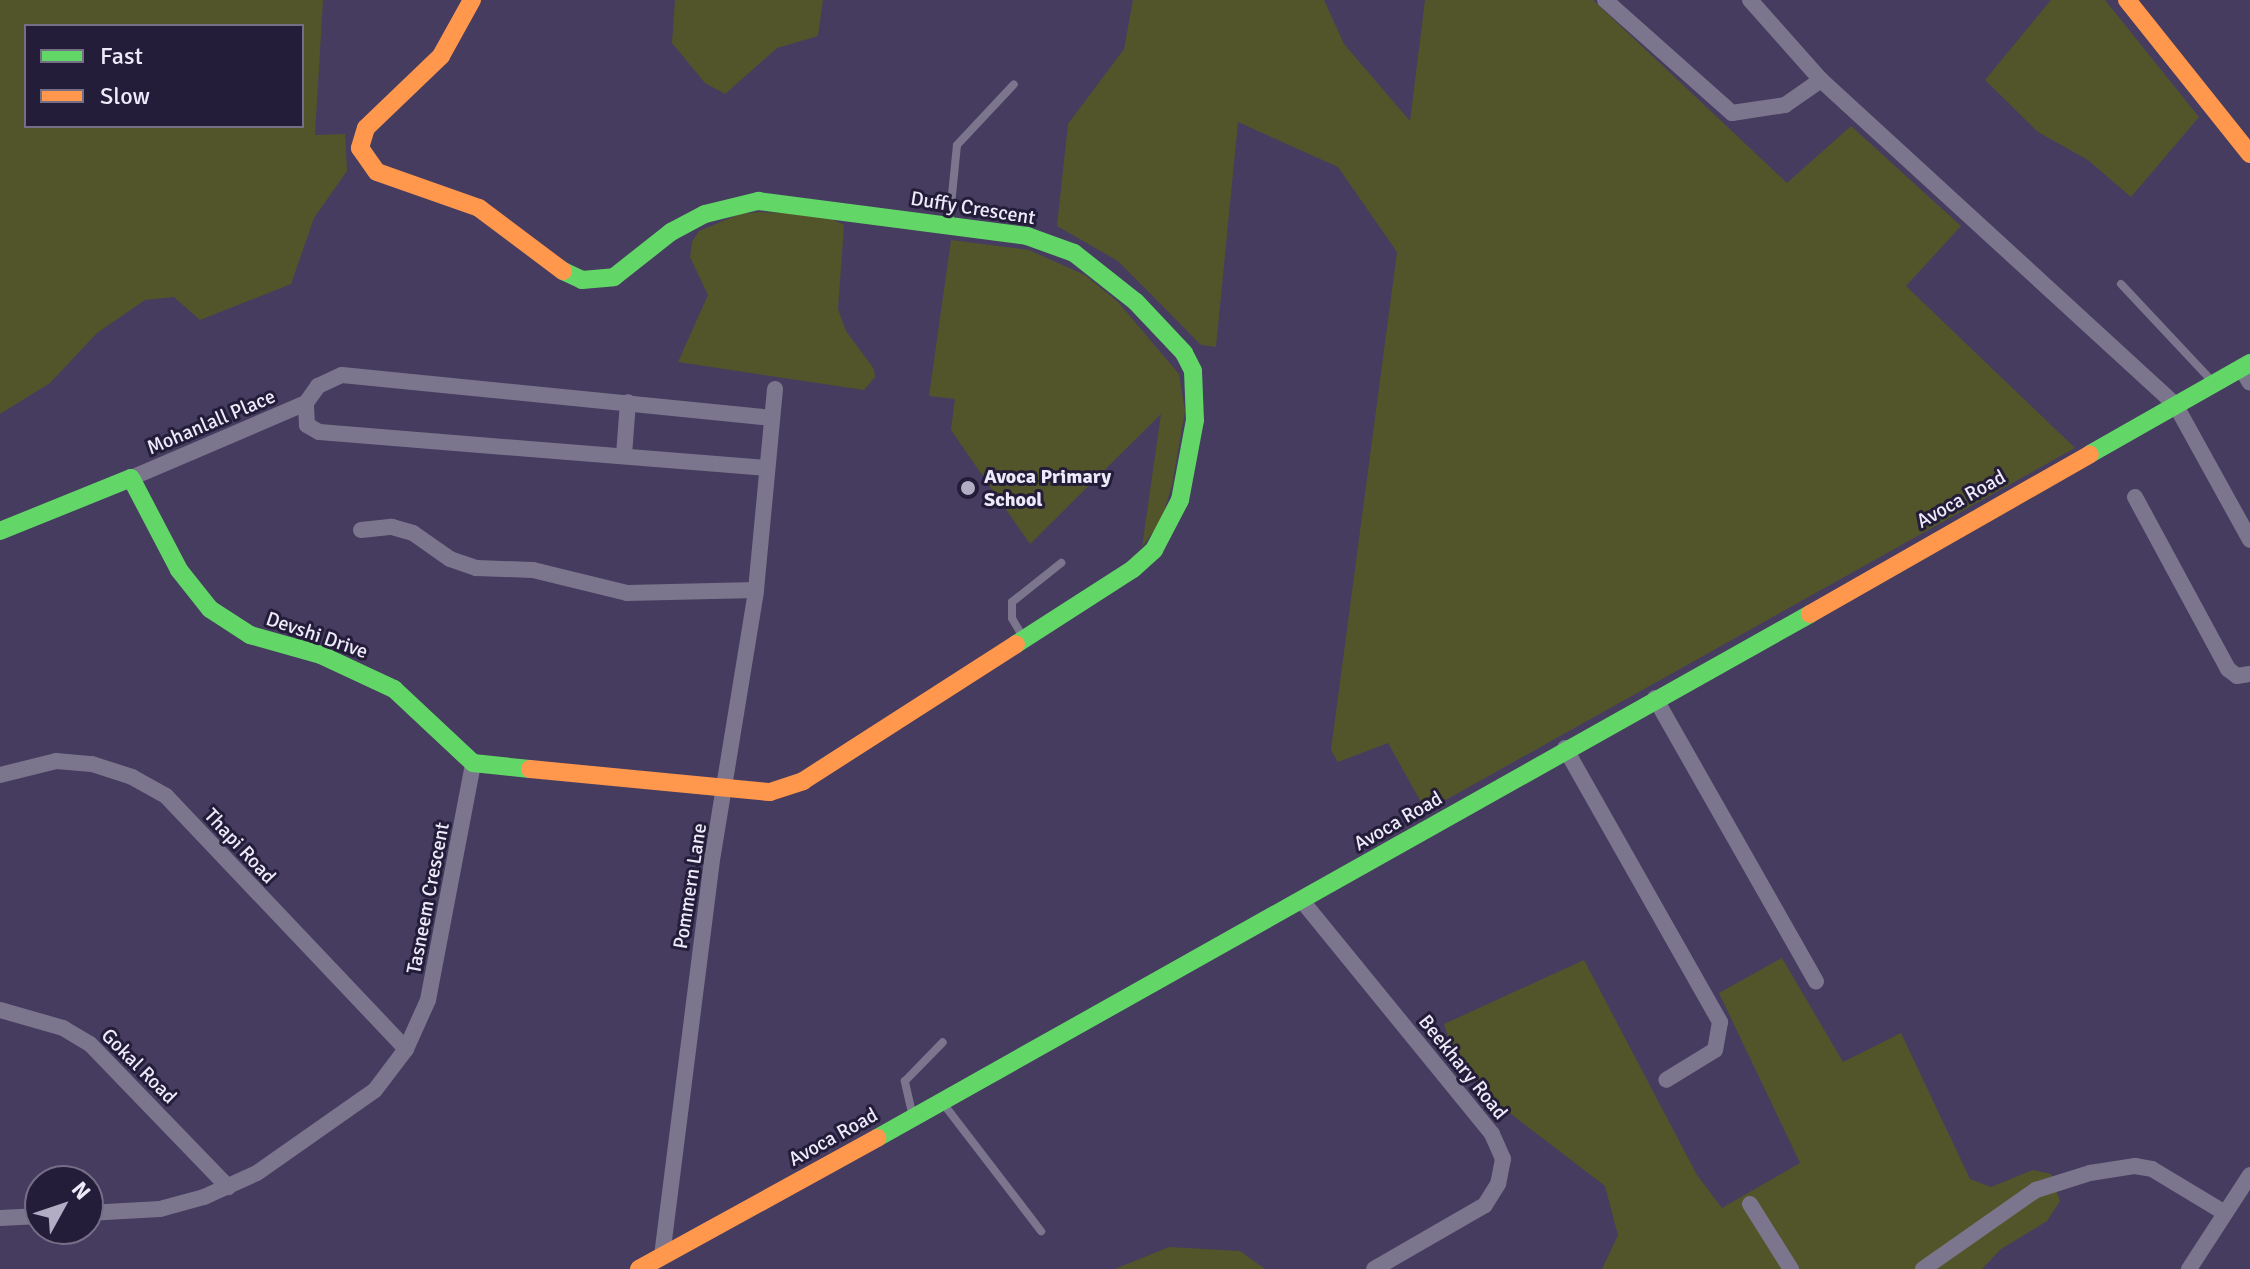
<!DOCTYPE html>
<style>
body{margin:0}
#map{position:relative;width:2250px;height:1269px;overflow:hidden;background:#453c5f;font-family:Signika,sans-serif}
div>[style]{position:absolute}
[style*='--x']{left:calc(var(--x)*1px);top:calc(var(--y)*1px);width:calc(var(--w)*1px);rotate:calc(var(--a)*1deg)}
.green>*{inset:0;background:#525529}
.lane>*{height:8px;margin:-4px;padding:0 4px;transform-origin:4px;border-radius:4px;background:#7b768d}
.street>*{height:16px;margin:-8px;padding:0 8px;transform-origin:8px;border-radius:8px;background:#7b768d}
.fast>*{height:18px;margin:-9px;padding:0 9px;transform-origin:9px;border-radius:9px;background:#63d668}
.slow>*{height:18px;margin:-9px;padding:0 9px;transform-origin:9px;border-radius:9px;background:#ff974d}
.dots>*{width:22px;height:22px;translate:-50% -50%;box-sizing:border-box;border:4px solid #241d3a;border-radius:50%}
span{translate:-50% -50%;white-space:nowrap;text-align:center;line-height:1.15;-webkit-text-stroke:6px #241d3a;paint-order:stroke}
.street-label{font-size:20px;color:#edeafa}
.poi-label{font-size:20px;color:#edeafa;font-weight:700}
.left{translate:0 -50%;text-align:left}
.legend{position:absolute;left:24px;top:24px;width:280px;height:104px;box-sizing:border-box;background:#241d3a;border:2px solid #746f87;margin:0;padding:10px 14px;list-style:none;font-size:24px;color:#edeafa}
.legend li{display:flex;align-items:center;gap:16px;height:40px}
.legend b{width:40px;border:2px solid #746f87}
.north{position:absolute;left:24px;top:1165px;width:80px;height:80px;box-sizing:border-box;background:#241d3a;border:2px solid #746f87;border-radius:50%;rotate:50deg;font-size:22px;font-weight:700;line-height:32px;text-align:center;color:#edeafa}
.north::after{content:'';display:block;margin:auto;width:28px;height:36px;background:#b2adc4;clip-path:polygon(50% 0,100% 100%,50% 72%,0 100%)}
</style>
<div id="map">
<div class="green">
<div style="clip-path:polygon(evenodd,0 0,323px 0,315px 135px,345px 134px,347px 171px,314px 218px,291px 284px,200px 320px,174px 297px,145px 300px,97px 333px,50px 383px,0 414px,0 0,26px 26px,302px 26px,302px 126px,26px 126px,26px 26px)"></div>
<div style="clip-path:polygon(675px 0,823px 0,818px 36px,777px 48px,725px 94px,705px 83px,672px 43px)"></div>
<div style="clip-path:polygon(1133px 0,1324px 0,1344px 44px,1410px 121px,1425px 0,1593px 0,1787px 183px,1851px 126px,1961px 226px,1906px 286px,2075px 448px,1426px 811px,1388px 743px,1338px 762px,1331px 750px,1397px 252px,1338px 167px,1238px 122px,1216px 347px,1201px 345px,1118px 261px,1057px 226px,1068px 124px,1124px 49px)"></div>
<div style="clip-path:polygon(2051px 0,2105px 0,2199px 117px,2131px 197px,2088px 160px,2038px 132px,1985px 80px)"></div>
<div style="clip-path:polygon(761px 212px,823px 215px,844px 225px,838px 309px,846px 331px,874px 369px,875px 377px,864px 390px,678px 362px,708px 295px,690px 257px,692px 242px,699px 231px,740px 214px)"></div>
<div style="clip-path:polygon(951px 240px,1029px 250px,1085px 275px,1118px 302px,1179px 374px,1185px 411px,1172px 485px,1161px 521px,1142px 547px,1161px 414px,1030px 544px,951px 430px,955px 399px,929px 396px)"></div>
<div style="clip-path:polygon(1782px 958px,1843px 1062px,1901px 1033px,1970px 1179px,1991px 1187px,2033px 1170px,2051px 1174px,2060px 1201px,2047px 1221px,2001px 1249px,1982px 1269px,1602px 1269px,1618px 1235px,1605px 1186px,1494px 1101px,1454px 1055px,1444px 1024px,1584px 960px,1697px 1175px,1722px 1208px,1800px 1163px,1719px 993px)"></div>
<div style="clip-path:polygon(1169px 1247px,1240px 1251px,1265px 1269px,1115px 1269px)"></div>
</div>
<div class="lane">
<div style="--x:949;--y:225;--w:80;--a:-84.3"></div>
<div style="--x:957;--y:145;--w:83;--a:-46.9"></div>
<div style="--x:2121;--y:284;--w:136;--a:46.8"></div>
<div style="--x:1024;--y:639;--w:24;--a:-120"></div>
<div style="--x:1012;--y:618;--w:16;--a:-90"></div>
<div style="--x:1012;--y:602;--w:63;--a:-38.5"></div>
<div style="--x:942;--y:1102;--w:163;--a:52.5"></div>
<div style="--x:913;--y:1117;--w:37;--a:-103"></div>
<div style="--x:905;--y:1081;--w:54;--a:-45.7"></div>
</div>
<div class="street">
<div style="--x:1605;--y:0;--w:170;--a:41.7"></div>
<div style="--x:1732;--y:113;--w:54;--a:-8.6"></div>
<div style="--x:1785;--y:105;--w:44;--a:-34.8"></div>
<div style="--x:1750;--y:0;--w:107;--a:48.4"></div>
<div style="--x:1821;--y:80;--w:480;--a:42.5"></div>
<div style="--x:2175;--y:404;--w:155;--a:61.1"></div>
<div style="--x:2241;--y:368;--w:17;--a:59"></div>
<div style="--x:624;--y:455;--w:53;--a:-85.7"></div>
<div style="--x:766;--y:468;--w:448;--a:-175.4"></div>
<div style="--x:319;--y:432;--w:14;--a:-150"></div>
<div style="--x:307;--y:425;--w:22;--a:-93"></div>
<div style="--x:306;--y:403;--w:21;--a:-55"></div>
<div style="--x:318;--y:386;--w:26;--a:-25"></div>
<div style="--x:342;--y:375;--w:432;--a:5.7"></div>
<div style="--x:131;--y:478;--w:190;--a:-23.2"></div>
<div style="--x:2135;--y:497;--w:196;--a:61.6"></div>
<div style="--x:2228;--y:669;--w:11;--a:38"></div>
<div style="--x:2237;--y:676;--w:13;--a:-9"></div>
<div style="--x:361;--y:530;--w:31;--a:-6"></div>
<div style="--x:392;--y:527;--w:22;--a:16"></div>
<div style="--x:413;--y:533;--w:45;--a:35.1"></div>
<div style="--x:450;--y:559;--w:28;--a:19"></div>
<div style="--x:476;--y:568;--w:57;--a:2"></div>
<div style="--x:533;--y:570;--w:97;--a:13.7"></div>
<div style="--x:627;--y:593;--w:129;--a:-1.3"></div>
<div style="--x:1655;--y:698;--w:326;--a:60.4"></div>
<div style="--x:1565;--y:748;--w:315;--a:60.5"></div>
<div style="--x:1720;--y:1022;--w:28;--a:100"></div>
<div style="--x:1715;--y:1050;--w:57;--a:148.5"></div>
<div style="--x:0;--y:775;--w:58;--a:-14"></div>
<div style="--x:56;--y:761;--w:36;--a:5"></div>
<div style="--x:92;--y:764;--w:42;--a:18"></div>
<div style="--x:132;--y:777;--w:39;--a:29"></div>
<div style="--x:166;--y:796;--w:349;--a:46.5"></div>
<div style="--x:1303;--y:902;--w:299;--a:50.8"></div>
<div style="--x:1492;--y:1134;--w:27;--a:66"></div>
<div style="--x:1503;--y:1159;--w:25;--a:101"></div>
<div style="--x:1498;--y:1184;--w:25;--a:122"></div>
<div style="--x:1485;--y:1205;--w:128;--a:150"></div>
<div style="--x:0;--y:1010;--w:66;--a:15.9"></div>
<div style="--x:63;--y:1028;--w:31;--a:31"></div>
<div style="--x:90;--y:1044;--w:199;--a:46"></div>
<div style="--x:1750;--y:1204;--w:77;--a:57.8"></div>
<div style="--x:88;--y:1213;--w:72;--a:-3.2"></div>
<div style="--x:160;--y:1209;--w:46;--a:-15.3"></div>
<div style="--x:204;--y:1197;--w:58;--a:-24.4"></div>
<div style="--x:257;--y:1173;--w:144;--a:-35.1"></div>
<div style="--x:375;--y:1090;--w:51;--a:-52.9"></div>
<div style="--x:406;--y:1049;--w:54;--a:-65.8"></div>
<div style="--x:428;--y:1000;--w:241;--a:-79.2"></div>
<div style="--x:0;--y:1218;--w:40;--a:-2.9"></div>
<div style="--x:662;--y:1256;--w:405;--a:-82.8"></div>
<div style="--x:713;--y:854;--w:267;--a:-80.7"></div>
<div style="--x:756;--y:590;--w:202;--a:-84.6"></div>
<div style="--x:1923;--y:1269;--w:138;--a:-35"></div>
<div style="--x:2036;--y:1190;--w:57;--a:-17.5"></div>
<div style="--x:2090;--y:1173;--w:46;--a:-8.8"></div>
<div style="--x:2135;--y:1166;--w:17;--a:10"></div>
<div style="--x:2152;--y:1169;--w:85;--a:31.1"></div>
<div style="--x:2189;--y:1269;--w:112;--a:-57"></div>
</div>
<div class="fast">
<div style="--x:563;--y:271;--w:21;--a:25"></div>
<div style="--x:582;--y:280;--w:32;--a:-5"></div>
<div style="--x:614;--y:277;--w:73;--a:-38.3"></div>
<div style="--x:671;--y:232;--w:38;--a:-28"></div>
<div style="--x:705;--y:214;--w:55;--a:-13.8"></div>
<div style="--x:758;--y:201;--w:271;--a:7.4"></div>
<div style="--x:1027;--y:236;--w:50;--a:19.9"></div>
<div style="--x:1074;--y:253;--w:79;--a:38.3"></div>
<div style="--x:1136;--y:302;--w:70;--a:46.7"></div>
<div style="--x:1184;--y:353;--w:20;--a:63"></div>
<div style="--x:1193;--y:371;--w:49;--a:87.7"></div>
<div style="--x:1195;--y:420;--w:81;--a:100.6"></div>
<div style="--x:1180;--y:500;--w:56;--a:117.5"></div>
<div style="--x:1154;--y:550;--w:28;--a:138"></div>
<div style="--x:1133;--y:569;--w:139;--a:147.3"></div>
<div style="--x:2090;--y:454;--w:184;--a:-29.6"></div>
<div style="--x:0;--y:531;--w:141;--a:-22"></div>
<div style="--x:131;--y:478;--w:104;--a:62.4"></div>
<div style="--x:179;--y:570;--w:50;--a:51.5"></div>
<div style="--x:210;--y:609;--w:48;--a:33"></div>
<div style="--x:250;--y:635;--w:74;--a:15.7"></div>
<div style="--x:321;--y:655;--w:81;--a:25"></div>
<div style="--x:394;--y:689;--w:108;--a:43.1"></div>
<div style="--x:473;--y:763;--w:57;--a:6"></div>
<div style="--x:877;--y:1138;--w:1070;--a:-29.32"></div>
</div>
<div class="slow">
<div style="--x:472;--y:0;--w:64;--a:119"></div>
<div style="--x:441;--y:56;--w:104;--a:136.2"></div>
<div style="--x:366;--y:128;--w:21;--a:107"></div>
<div style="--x:360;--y:148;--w:29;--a:55"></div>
<div style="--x:377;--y:172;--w:108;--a:19.4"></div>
<div style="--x:479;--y:208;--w:105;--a:36.9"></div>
<div style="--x:2127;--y:0;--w:197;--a:51.4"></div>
<div style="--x:1810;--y:614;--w:322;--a:-29.7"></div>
<div style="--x:530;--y:769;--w:241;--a:5.5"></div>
<div style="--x:770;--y:792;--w:35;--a:-18"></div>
<div style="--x:803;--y:781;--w:253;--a:-32.7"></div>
<div style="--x:639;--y:1269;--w:272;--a:-28.8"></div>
</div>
<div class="dots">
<div style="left:968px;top:488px;background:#b2adc4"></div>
</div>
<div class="street-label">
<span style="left:973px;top:208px;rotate:9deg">Duffy Crescent</span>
<span style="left:211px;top:422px;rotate:-23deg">Mohanlall Place</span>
<span style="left:1961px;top:499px;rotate:-29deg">Avoca Road</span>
<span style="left:317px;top:635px;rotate:19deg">Devshi Drive</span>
<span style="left:1398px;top:821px;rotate:-30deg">Avoca Road</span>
<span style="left:240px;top:846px;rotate:47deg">Thapi Road</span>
<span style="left:690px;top:886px;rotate:-81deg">Pommern Lane</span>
<span style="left:428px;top:898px;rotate:-79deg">Tasneem Crescent</span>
<span style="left:139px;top:1066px;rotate:45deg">Gokal Road</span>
<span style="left:1463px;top:1067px;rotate:51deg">Beekhary Road</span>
<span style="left:833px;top:1137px;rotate:-29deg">Avoca Road</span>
</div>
<div class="poi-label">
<span class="left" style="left:984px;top:488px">Avoca Primary<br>School</span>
</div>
<ul class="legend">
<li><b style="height:10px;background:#63d668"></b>Fast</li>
<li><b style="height:10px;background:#ff974d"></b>Slow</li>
</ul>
<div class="north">N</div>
</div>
